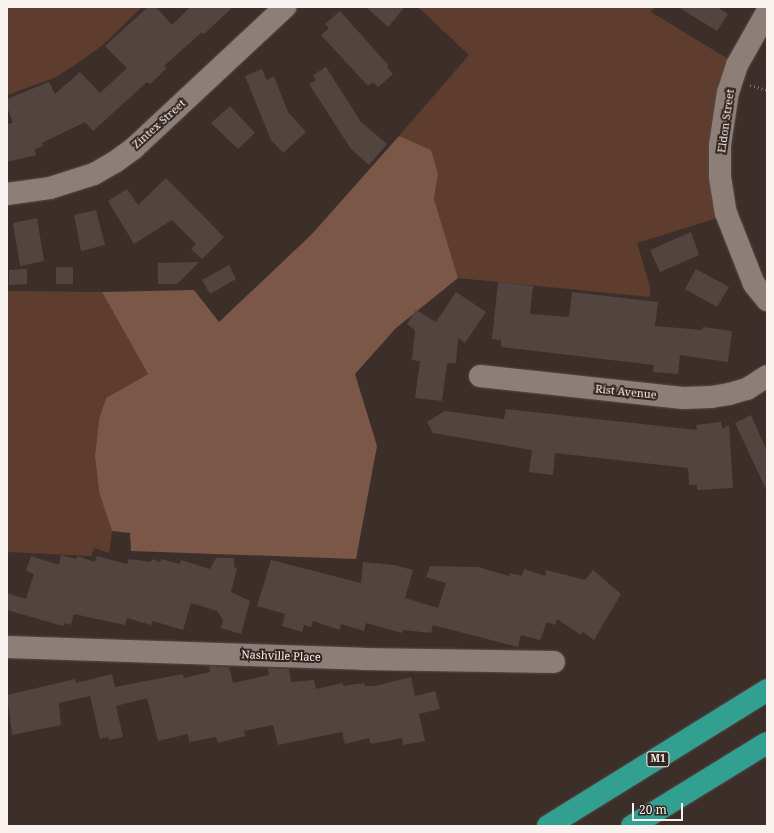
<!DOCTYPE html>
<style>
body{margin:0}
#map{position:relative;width:774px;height:833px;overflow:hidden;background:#3c2f2a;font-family:"Noto Serif",serif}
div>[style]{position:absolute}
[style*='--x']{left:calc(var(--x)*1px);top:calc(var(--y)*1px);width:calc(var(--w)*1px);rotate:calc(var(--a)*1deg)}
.green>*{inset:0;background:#5e3d2f}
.forest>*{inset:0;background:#7b5747}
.building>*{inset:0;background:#524540}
.path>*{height:2.5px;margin-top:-1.25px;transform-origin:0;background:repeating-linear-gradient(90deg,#7b706c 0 1px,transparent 0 4px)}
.roads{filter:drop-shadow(0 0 1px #564b48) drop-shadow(0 0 1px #564b48)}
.minor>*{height:22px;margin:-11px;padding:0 11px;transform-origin:11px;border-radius:11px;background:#8d7e78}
.highway>*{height:22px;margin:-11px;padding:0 11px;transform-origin:11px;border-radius:11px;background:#31a090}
span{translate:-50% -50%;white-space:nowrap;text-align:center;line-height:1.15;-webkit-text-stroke:4px #312520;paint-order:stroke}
.shield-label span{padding:1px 3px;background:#312520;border:1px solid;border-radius:3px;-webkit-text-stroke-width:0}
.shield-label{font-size:10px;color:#f9f1ee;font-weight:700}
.street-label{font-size:11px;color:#f9f1ee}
.frame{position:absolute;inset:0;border:8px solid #f9f1ee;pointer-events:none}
.scale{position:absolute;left:632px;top:803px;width:51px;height:18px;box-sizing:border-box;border:2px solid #f9f1ee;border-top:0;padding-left:5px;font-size:12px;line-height:14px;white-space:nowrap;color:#f9f1ee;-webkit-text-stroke:3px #312520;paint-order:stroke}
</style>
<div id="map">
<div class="green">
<div style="clip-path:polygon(7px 7px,142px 7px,104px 44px,75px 65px,54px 78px,7px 95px)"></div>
<div style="clip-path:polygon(418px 7px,655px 7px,651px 12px,738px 65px,729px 92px,727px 215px,637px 243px,650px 287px,650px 297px,458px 278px,434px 199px,438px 174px,399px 136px,469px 55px)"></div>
<div style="clip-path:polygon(7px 291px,102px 292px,148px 374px,106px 398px,99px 419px,95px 456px,99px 492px,112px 531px,109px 553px,94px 548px,91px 556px,7px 552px)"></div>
</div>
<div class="forest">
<div style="clip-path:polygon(399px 136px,431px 150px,438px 174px,434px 199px,458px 278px,396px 328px,355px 374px,377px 446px,356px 559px,131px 551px,130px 533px,112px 531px,99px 492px,95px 456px,99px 419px,106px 398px,148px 374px,102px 292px,194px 290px,219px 322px,312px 234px)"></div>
</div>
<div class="building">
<div style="clip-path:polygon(148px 7px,156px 7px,172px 25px,190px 7px,233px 7px,204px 34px,202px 32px,164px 66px,167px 68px,150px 84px,147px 82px,93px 131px,85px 122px,42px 143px,43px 146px,35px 149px,36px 155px,7px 162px,7px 124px,13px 123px,7px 107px,7px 99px,49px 82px,55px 94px,80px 72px,100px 93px,127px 68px,105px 46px)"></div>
<div style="clip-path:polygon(366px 7px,405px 7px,388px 27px)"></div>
<div style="clip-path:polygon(678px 7px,717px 7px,728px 14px,717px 31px)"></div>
<div style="clip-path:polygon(340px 11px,388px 65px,387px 67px,393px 74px,378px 87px,373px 82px,368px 86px,321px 35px,329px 28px,325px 24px)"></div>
<div style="clip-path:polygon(326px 67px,361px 122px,387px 144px,369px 165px,351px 149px,309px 84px,316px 80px,313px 75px)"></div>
<div style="clip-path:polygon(262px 69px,267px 80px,274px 76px,288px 112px,306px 132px,283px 153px,271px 140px,245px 76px)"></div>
<div style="clip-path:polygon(230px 106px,255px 133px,238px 149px,211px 123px)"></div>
<div style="clip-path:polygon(166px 178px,224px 237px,202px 259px,191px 249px,196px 244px,172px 220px,134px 244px,108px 201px,127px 189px,138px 205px)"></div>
<div style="clip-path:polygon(96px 210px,105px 245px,81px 251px,74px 215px)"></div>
<div style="clip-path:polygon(37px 218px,44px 261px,20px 266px,13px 223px)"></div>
<div style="clip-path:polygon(691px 232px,699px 255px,660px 272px,650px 250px)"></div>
<div style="clip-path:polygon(199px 262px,177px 284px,158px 284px,158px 263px)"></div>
<div style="clip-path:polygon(229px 265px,236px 279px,210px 294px,202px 280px)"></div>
<div style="clip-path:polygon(56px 267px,73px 267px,73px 284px,56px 284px)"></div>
<div style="clip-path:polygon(27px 269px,27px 284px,9px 285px,9px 270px)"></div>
<div style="clip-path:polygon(696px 269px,729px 287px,717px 307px,685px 289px)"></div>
<div style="clip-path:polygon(498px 282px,533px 286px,530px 314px,569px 317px,572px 292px,658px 302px,655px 326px,702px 330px,703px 327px,732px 331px,728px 362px,680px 355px,678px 374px,653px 372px,654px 365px,501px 347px,501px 340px,492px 339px)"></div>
<div style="clip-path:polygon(456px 292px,486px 312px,465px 343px,458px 338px,456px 363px,447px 363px,442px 401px,415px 398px,420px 361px,412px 360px,415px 330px,407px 324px,416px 310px,436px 322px)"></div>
<div style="clip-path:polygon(506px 409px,697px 430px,696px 425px,721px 422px,722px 429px,729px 425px,733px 488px,697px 490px,697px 485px,689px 485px,688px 468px,555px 453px,553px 475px,529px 472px,532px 450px,433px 433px,427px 422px,445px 411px,504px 419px)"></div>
<div style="clip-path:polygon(751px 415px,767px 451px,767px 491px,735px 423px)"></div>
<div style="clip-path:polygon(61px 555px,76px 559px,77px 556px,95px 562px,97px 556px,127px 564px,129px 559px,151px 562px,152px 559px,160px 562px,161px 559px,180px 564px,181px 560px,210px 569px,216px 558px,234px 558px,234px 567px,237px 568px,231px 592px,250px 601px,241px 634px,221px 628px,223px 620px,217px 611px,191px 603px,183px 630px,153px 621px,151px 625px,127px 618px,125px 625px,74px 614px,71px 625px,65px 623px,63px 626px,7px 610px,7px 593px,26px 599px,34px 574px,26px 571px,31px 556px,59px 565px)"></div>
<div style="clip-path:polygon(271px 560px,361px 583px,363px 562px,394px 565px,413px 570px,405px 598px,438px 608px,446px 583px,426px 577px,430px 566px,478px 567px,509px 576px,510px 573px,522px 576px,524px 569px,545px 576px,546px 570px,585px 580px,593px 570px,621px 594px,594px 640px,583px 632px,581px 635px,557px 619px,555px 625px,547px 622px,540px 640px,521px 635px,518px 647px,433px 625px,431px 633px,403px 630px,402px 633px,366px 623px,364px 631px,341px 624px,340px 630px,313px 621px,311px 627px,304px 625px,302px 632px,282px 626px,285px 614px,257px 606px)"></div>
<div style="clip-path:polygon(209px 666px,229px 667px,233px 683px,269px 675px,268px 668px,289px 669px,291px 682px,314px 680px,316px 689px,343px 683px,343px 686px,364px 683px,365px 686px,375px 686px,411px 677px,415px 696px,435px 691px,440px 709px,419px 714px,425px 741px,403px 745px,402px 738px,371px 744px,369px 738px,345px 744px,342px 732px,278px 745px,273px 725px,244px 731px,245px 736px,218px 743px,216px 737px,189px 742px,188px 734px,158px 741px,147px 698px,116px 706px,123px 737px,109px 740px,108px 737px,100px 739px,90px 696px,59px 703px,61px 725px,12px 735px,7px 695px,75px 679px,76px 683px,112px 674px,115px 687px,183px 674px,184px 678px,210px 672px)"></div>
</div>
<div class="path">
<div style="--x:750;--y:85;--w:18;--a:16"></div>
</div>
<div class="roads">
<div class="minor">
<div style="--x:767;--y:12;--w:61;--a:119.5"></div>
<div style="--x:737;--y:65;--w:28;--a:108"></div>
<div style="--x:728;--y:92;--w:54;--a:98.6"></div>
<div style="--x:720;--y:145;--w:32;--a:90"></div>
<div style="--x:720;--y:177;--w:36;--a:81"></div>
<div style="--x:726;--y:213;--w:76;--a:68.5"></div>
<div style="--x:754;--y:284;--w:21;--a:51"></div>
<div style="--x:7;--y:194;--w:43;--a:-7.9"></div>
<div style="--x:50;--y:188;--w:46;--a:-17.7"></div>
<div style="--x:94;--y:174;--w:24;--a:-30"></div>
<div style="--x:115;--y:162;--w:24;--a:-36"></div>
<div style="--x:134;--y:148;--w:207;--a:-43"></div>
<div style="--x:480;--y:376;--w:204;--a:6.2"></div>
<div style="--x:683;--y:398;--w:28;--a:-2"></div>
<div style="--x:711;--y:397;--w:18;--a:-9"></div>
<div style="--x:729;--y:394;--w:19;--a:-16"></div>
<div style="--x:747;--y:389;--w:24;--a:-33"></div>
<div style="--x:7;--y:647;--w:356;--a:1.9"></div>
<div style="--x:363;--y:659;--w:191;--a:0.9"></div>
</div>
<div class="highway">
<div style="--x:548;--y:826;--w:258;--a:-31.8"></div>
<div style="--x:632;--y:826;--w:158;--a:-31.6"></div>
</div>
</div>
<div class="shield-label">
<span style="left:658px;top:759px">M1</span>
</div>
<div class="street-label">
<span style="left:726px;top:121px;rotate:-82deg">Eldon Street</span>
<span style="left:159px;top:124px;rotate:-42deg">Zintex Street</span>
<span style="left:626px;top:392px;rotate:6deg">Rist Avenue</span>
<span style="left:281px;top:656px;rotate:2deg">Nashville Place</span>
</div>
<div class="frame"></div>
<div class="scale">20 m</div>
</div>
